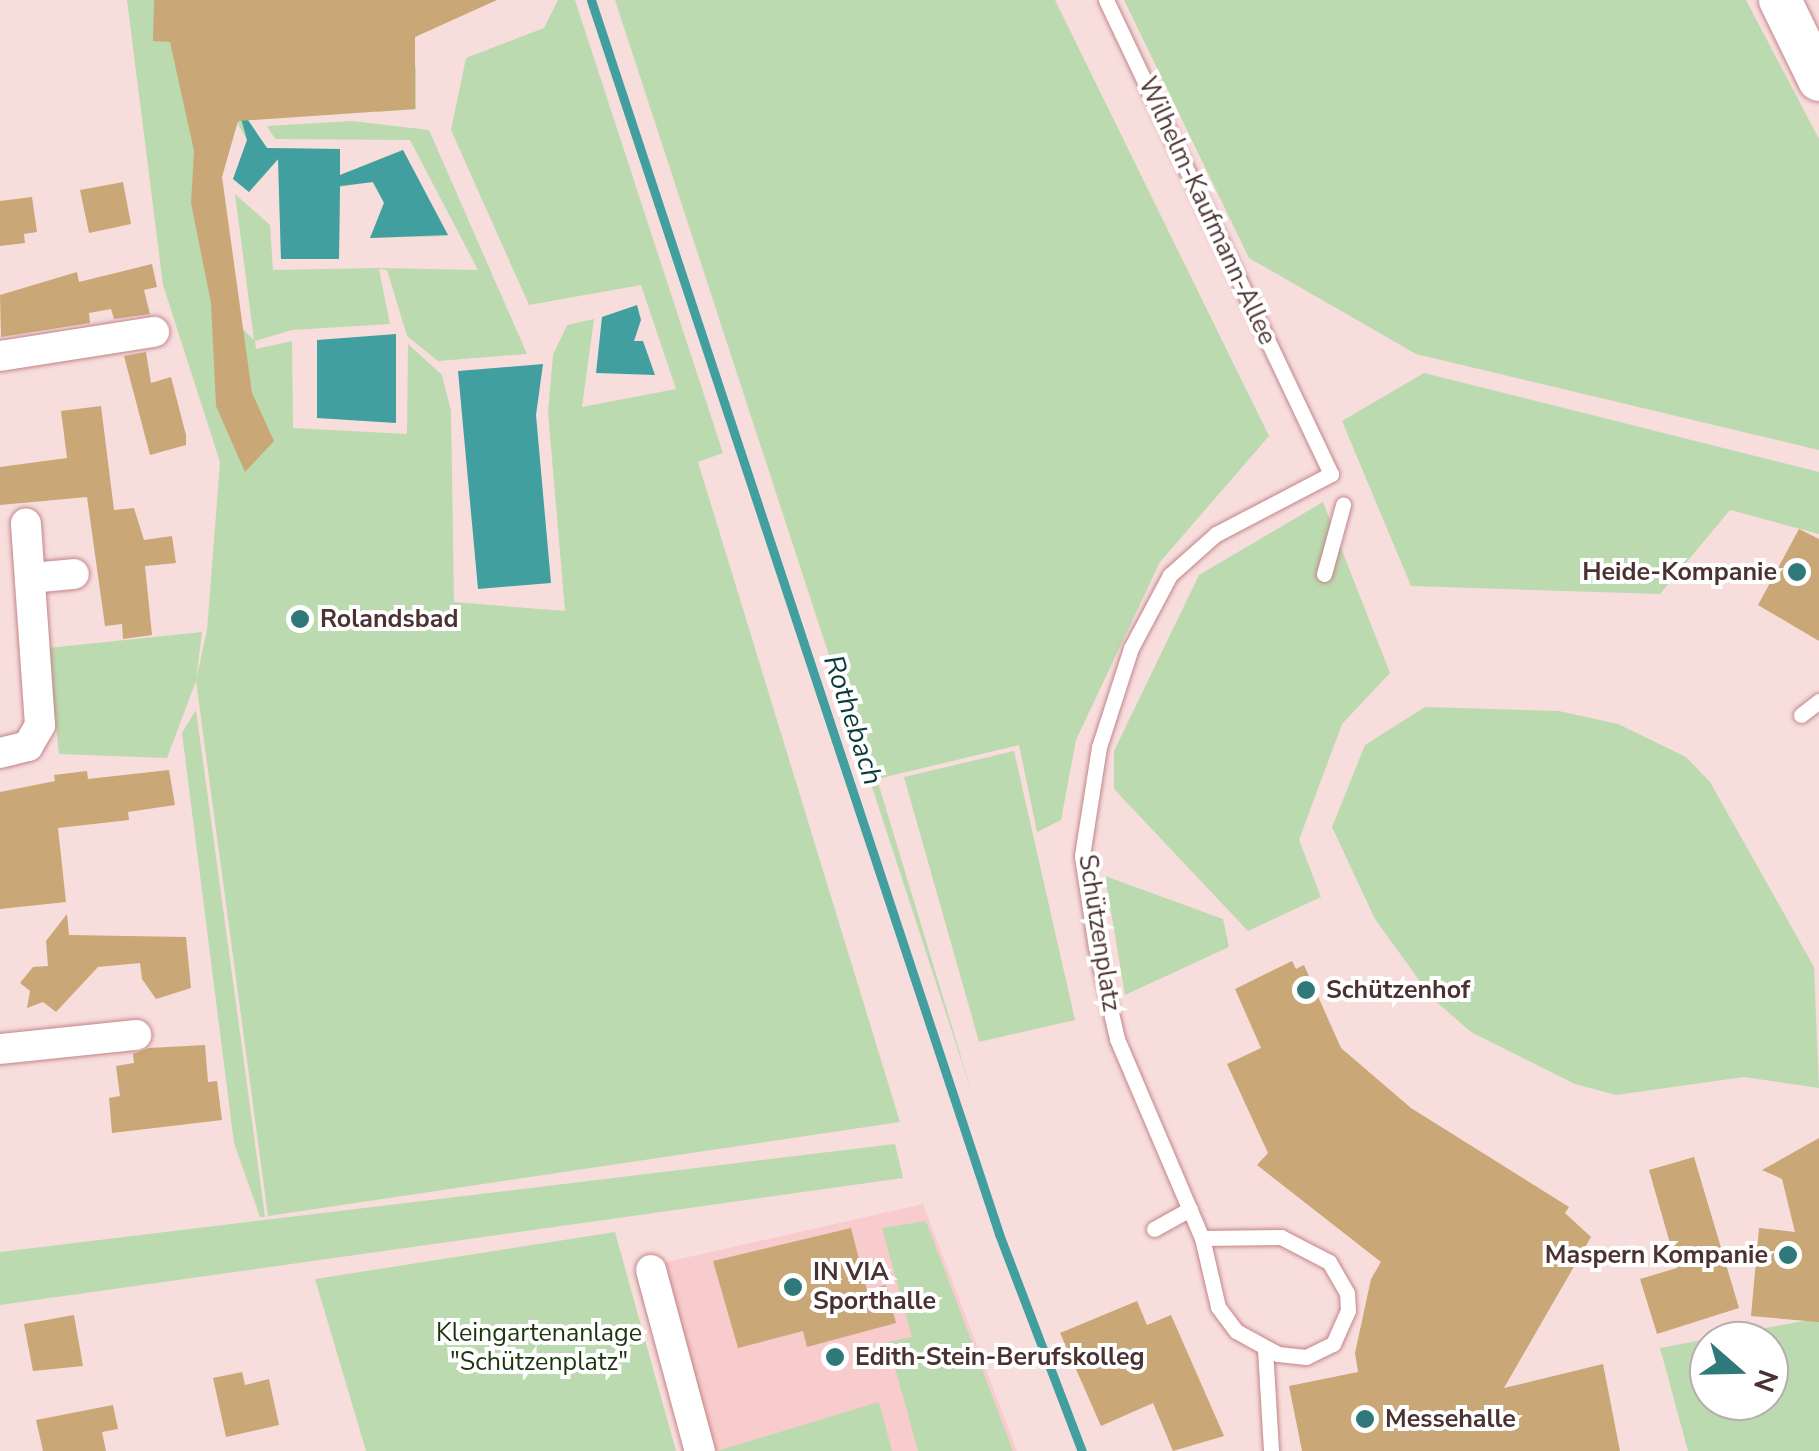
<!DOCTYPE html>
<meta charset="utf-8">
<style>
body{margin:0}
#map{position:relative;width:1819px;height:1451px;overflow:hidden;background:#f8dddd;font-family:"Nunito Sans",sans-serif}
div>[style]{position:absolute}
[style*='--x']{left:calc(var(--x)*1px);top:calc(var(--y)*1px);width:calc(var(--w)*1px);rotate:calc(var(--a)*1deg)}
.built>*{inset:0;background:#f8cbcc}
.green>*{inset:0;background:#bcdaaf}
.water>*{inset:0;background:#419fa0}
.stream>*{height:9px;margin:-4.5px;padding:0 4.5px;transform-origin:4.5px;border-radius:4.5px;background:#419fa0}
.building>*{inset:0;background:#c9a777}
.roads{filter:drop-shadow(0 0 2px #c28588) drop-shadow(0 0 2px #c28588)}
.lane>*{height:15px;margin:-7.5px;padding:0 7.5px;transform-origin:7.5px;border-radius:7.5px;background:#fff}
.street>*{height:30px;margin:-15px;padding:0 15px;transform-origin:15px;border-radius:15px;background:#fff}
.secondary>*{height:42px;margin:-21px;padding:0 21px;transform-origin:21px;border-radius:21px;background:#fff}
.dots>*{width:28px;height:28px;translate:-50% -50%;box-sizing:border-box;border:5px solid #fff;border-radius:50%}
span{translate:-50% -50%;white-space:nowrap;text-align:center;line-height:1.15;-webkit-text-stroke:8px #fff;paint-order:stroke}
.street-label{font-size:25px;color:#4b3132}
.poi-label{font-size:25px;color:#4b3132;font-weight:700}
.right{translate:-100% -50%;text-align:right}
.left{translate:0 -50%;text-align:left}
.park-label{font-size:25px;color:#1c350e}
.water-label{font-size:28px;color:#0c3939;font-style:italic}
.north{position:absolute;left:1689px;top:1321px;width:100px;height:100px;box-sizing:border-box;background:#fff;border:2px solid #b7adad;border-radius:50%;rotate:110deg;font-size:28px;font-weight:700;line-height:40px;text-align:center;color:#4b3132}
.north::after{content:'';display:block;margin:auto;width:35px;height:45px;background:#30797a;clip-path:polygon(50% 0,100% 100%,50% 72%,0 100%)}
</style>
<div id="map">
<div class="built">
<div style="clip-path:polygon(923px 1204px,1017px 1451px,716px 1451px,662px 1263px)"></div>
</div>
<div class="green">
<div style="clip-path:polygon(127px 0,463px 0,446px 20px,408px 41px,408px 70px,416px 67px,416px 109px,378px 112px,378px 102px,244px 114px,267px 148px,340px 149px,340px 175px,403px 150px,448px 236px,370px 238px,384px 202px,372px 182px,340px 187px,339px 259px,281px 259px,278px 160px,249px 192px,233px 179px,247px 140px,233px 115px,205px 117px,235px 321px,254px 340px,235px 194px,270px 225px,273px 270px,377px 268px,478px 270px,410px 140px,275px 139px,267px 126px,352px 121px,429px 130px,527px 354px,438px 361px,407px 336px,387px 270px,379px 269px,390px 324px,292px 330px,255px 341px,256px 349px,292px 341px,293px 428px,407px 434px,408px 344px,442px 375px,451px 411px,454px 602px,565px 611px,548px 412px,553px 355px,567px 325px,594px 319px,582px 407px,676px 389px,641px 285px,529px 305px,451px 130px,466px 58px,544px 28px,558px 0,575px 0,723px 453px,698px 462px,900px 1122px,268px 1216px,196px 681px,167px 758px,59px 754px,48px 648px,202px 632px,196px 680px,207px 630px,220px 462px,163px 285px)"></div>
<div style="clip-path:polygon(615px 0,1055px 0,1269px 436px,1160px 562px,1076px 740px,1061px 820px,1037px 832px,1019px 745px,877px 779px,972px 1093px)"></div>
<div style="clip-path:polygon(1124px 0,1746px 0,1819px 139px,1819px 450px,1416px 354px,1249px 258px)"></div>
<div style="clip-path:polygon(1424px 373px,1819px 472px,1819px 534px,1730px 510px,1660px 594px,1411px 586px,1342px 421px)"></div>
<div style="clip-path:polygon(1323px 502px,1390px 673px,1342px 724px,1299px 840px,1321px 897px,1248px 931px,1114px 789px,1114px 751px,1199px 575px)"></div>
<div style="clip-path:polygon(1425px 707px,1559px 711px,1618px 724px,1686px 757px,1710px 782px,1814px 967px,1819px 1088px,1744px 1077px,1616px 1095px,1575px 1084px,1471px 1032px,1432px 998px,1375px 919px,1332px 827px,1365px 745px)"></div>
<div style="clip-path:polygon(196px 710px,265px 1217px,260px 1217px,234px 1143px,182px 733px)"></div>
<div style="clip-path:polygon(1014px 751px,1075px 1020px,979px 1042px,904px 777px)"></div>
<div style="clip-path:polygon(1105px 876px,1223px 919px,1229px 947px,1125px 995px)"></div>
<div style="clip-path:polygon(895px 1144px,903px 1178px,0 1305px,0 1252px)"></div>
<div style="clip-path:polygon(926px 1221px,1013px 1451px,918px 1451px,888px 1342px,912px 1337px,882px 1228px)"></div>
<div style="clip-path:polygon(615px 1232px,676px 1451px,366px 1451px,315px 1279px)"></div>
<div style="clip-path:polygon(evenodd,1819px 1318px,1819px 1451px,1688px 1451px,1660px 1348px,1819px 1318px,1709px 1341px,1769px 1341px,1769px 1401px,1709px 1401px,1709px 1341px)"></div>
<div style="clip-path:polygon(879px 1402px,892px 1451px,717px 1451px)"></div>
</div>
<div class="water">
<div style="clip-path:polygon(237px 104px,267px 148px,340px 149px,340px 175px,403px 150px,448px 235px,370px 238px,384px 203px,373px 182px,340px 186px,339px 259px,281px 259px,278px 159px,249px 192px,233px 179px,247px 140px)"></div>
<div style="clip-path:polygon(637px 305px,641px 320px,634px 341px,643px 341px,655px 375px,596px 373px,602px 317px)"></div>
<div style="clip-path:polygon(396px 334px,396px 423px,317px 418px,317px 340px)"></div>
<div style="clip-path:polygon(543px 364px,536px 415px,551px 583px,478px 589px,458px 371px)"></div>
</div>
<div class="stream">
<div style="--x:591;--y:0;--w:1300;--a:71.7"></div>
<div style="--x:999;--y:1234;--w:232;--a:69.1"></div>
</div>
<div class="building">
<div style="clip-path:polygon(154px 0,497px 0,415px 37px,415px 109px,238px 121px,222px 177px,252px 393px,274px 441px,245px 472px,216px 406px,211px 303px,191px 203px,194px 151px,170px 42px,153px 41px)"></div>
<div style="clip-path:polygon(123px 182px,131px 224px,89px 233px,80px 190px)"></div>
<div style="clip-path:polygon(32px 197px,37px 232px,24px 234px,25px 243px,0 246px,0 201px)"></div>
<div style="clip-path:polygon(152px 264px,157px 287px,144px 290px,150px 314px,114px 319px,111px 309px,89px 313px,90px 323px,1px 337px,0 295px,77px 272px,79px 282px)"></div>
<div style="clip-path:polygon(146px 352px,151px 383px,171px 377px,186px 435px,186px 445px,150px 455px,124px 356px)"></div>
<div style="clip-path:polygon(101px 406px,114px 510px,134px 508px,144px 540px,172px 536px,176px 563px,145px 566px,152px 635px,123px 639px,122px 624px,105px 626px,87px 497px,0 505px,0 467px,67px 458px,61px 411px)"></div>
<div style="clip-path:polygon(1799px 529px,1819px 539px,1819px 641px,1758px 605px)"></div>
<div style="clip-path:polygon(169px 770px,175px 805px,128px 812px,129px 820px,58px 828px,66px 902px,0 909px,0 792px,55px 781px,54px 775px,87px 771px,88px 779px)"></div>
<div style="clip-path:polygon(67px 914px,69px 935px,186px 937px,191px 988px,156px 999px,142px 979px,140px 963px,98px 967px,56px 1012px,43px 1002px,27px 1008px,30px 991px,20px 983px,33px 967px,48px 966px,46px 941px)"></div>
<div style="clip-path:polygon(1292px 961px,1296px 969px,1304px 965px,1341px 1048px,1411px 1108px,1569px 1207px,1565px 1213px,1591px 1237px,1504px 1388px,1603px 1364px,1620px 1451px,1302px 1451px,1289px 1386px,1358px 1372px,1355px 1353px,1371px 1279px,1381px 1262px,1257px 1165px,1268px 1153px,1227px 1064px,1261px 1048px,1235px 989px)"></div>
<div style="clip-path:polygon(205px 1045px,208px 1082px,217px 1081px,222px 1120px,112px 1133px,109px 1098px,120px 1096px,116px 1066px,134px 1063px,133px 1054px,149px 1048px)"></div>
<div style="clip-path:polygon(1819px 1138px,1819px 1322px,1751px 1316px,1759px 1228px,1795px 1232px,1782px 1179px,1762px 1170px)"></div>
<div style="clip-path:polygon(1694px 1157px,1739px 1308px,1657px 1334px,1640px 1279px,1677px 1268px,1649px 1170px)"></div>
<div style="clip-path:polygon(851px 1228px,867px 1290px,886px 1285px,896px 1323px,807px 1347px,803px 1331px,738px 1348px,713px 1261px)"></div>
<div style="clip-path:polygon(1137px 1301px,1147px 1325px,1171px 1315px,1224px 1436px,1173px 1451px,1153px 1403px,1101px 1426px,1060px 1333px)"></div>
<div style="clip-path:polygon(74px 1315px,83px 1366px,33px 1371px,24px 1324px)"></div>
<div style="clip-path:polygon(242px 1372px,245px 1385px,269px 1379px,279px 1425px,226px 1437px,213px 1378px)"></div>
<div style="clip-path:polygon(113px 1405px,118px 1429px,102px 1432px,106px 1451px,43px 1451px,36px 1420px)"></div>
</div>
<div class="roads">
<div class="lane">
<div style="--x:1106;--y:0;--w:525;--a:64.61"></div>
<div style="--x:1331;--y:474;--w:130;--a:152.4"></div>
<div style="--x:1216;--y:534;--w:62;--a:138.3"></div>
<div style="--x:1170;--y:575;--w:83;--a:118.1"></div>
<div style="--x:1131;--y:648;--w:104;--a:107.9"></div>
<div style="--x:1099;--y:747;--w:110;--a:98.9"></div>
<div style="--x:1082;--y:856;--w:92;--a:81.3"></div>
<div style="--x:1096;--y:947;--w:94;--a:77.1"></div>
<div style="--x:1117;--y:1039;--w:216;--a:66.9"></div>
<div style="--x:1202;--y:1238;--w:71;--a:76.9"></div>
<div style="--x:1218;--y:1307;--w:30;--a:53"></div>
<div style="--x:1236;--y:1331;--w:48;--a:28.7"></div>
<div style="--x:1278;--y:1354;--w:28;--a:6"></div>
<div style="--x:1306;--y:1357;--w:30;--a:-26"></div>
<div style="--x:1333;--y:1344;--w:36;--a:-66"></div>
<div style="--x:1348;--y:1311;--w:18;--a:-93"></div>
<div style="--x:1347;--y:1293;--w:36;--a:-120"></div>
<div style="--x:1329;--y:1262;--w:54;--a:-152.5"></div>
<div style="--x:1281;--y:1237;--w:79;--a:179.3"></div>
<div style="--x:1324;--y:574;--w:72;--a:-74.6"></div>
<div style="--x:1801;--y:715;--w:23;--a:-38"></div>
<div style="--x:1154;--y:1229;--w:41;--a:-29.1"></div>
<div style="--x:1265;--y:1349;--w:102;--a:86.6"></div>
</div>
<div class="street">
<div style="--x:0;--y:356;--w:156;--a:-8.9"></div>
<div style="--x:31;--y:578;--w:43;--a:-5.3"></div>
<div style="--x:0;--y:753;--w:29;--a:-14"></div>
<div style="--x:28;--y:746;--w:24;--a:-60"></div>
<div style="--x:40;--y:725;--w:202;--a:-94"></div>
<div style="--x:0;--y:1049;--w:137;--a:-5.9"></div>
<div style="--x:651;--y:1270;--w:188;--a:74.9"></div>
</div>
<div class="secondary">
<div style="--x:1780;--y:0;--w:89;--a:64"></div>
</div>
</div>
<div class="dots">
<div style="left:1797px;top:572px;background:#30797a"></div>
<div style="left:300px;top:619px;background:#30797a"></div>
<div style="left:1306px;top:990px;background:#30797a"></div>
<div style="left:1788px;top:1255px;background:#30797a"></div>
<div style="left:793px;top:1287px;background:#30797a"></div>
<div style="left:835px;top:1357px;background:#30797a"></div>
<div style="left:1365px;top:1419px;background:#30797a"></div>
</div>
<div class="street-label">
<span style="left:1207px;top:211px;rotate:65deg">Wilhelm-Kaufmann-Allee</span>
<span style="left:1099px;top:933px;rotate:81deg">Schützenplatz</span>
</div>
<div class="poi-label">
<span class="right" style="left:1777px;top:572px">Heide-Kompanie</span>
<span class="left" style="left:320px;top:619px">Rolandsbad</span>
<span class="left" style="left:1326px;top:990px">Schützenhof</span>
<span class="right" style="left:1768px;top:1255px">Maspern Kompanie</span>
<span class="left" style="left:813px;top:1287px">IN VIA<br>Sporthalle</span>
<span class="left" style="left:855px;top:1357px">Edith-Stein-Berufskolleg</span>
<span class="left" style="left:1385px;top:1419px">Messehalle</span>
</div>
<div class="park-label">
<span style="left:539px;top:1348px">Kleingartenanlage<br>"Schützenplatz"</span>
</div>
<div class="water-label">
<span style="left:853px;top:720px;rotate:72deg">Rothebach</span>
</div>
<div class="north">N</div>
</div>
